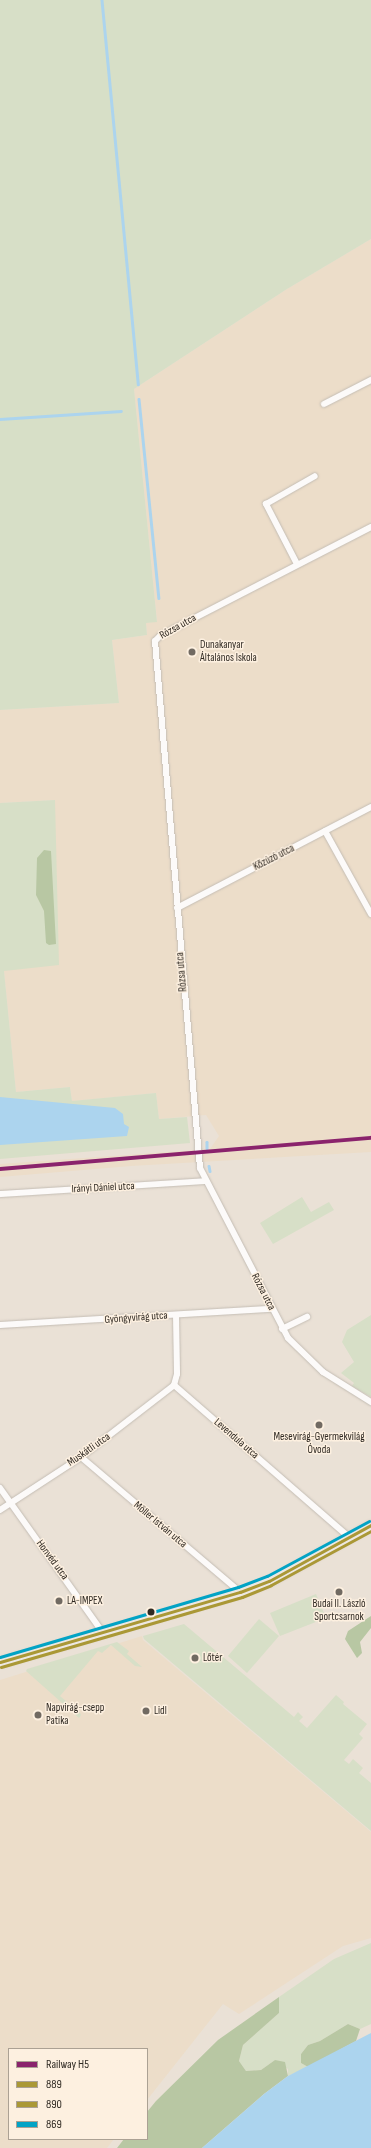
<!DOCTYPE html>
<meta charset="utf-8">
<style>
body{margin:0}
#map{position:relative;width:371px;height:2148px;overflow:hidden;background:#eae1d6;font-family:"Sofia Sans Condensed",sans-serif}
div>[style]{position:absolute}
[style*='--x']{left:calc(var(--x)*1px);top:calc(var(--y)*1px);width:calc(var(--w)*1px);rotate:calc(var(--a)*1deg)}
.built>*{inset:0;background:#ecddc9}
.green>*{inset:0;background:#d7dfc7}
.forest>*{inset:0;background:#b8c7a3}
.water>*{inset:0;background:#acd4ee}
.stream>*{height:2.5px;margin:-1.25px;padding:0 1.25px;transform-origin:1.25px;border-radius:1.25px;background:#acd4ee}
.roads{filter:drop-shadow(0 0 1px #c4bdb4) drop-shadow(0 0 1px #c4bdb4)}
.street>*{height:6px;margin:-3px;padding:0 3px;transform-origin:3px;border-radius:3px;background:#fcfaf9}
.primary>*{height:9px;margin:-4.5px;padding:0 4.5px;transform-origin:4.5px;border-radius:4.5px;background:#ede8e2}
.bus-1>*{height:3px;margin:-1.5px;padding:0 1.5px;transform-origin:1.5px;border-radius:1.5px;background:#aa9836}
.bus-2>*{height:3px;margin:-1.5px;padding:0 1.5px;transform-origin:1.5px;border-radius:1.5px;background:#aa9836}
.bus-3>*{height:3px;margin:-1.5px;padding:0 1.5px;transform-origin:1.5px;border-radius:1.5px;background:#02a3c5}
.rail-1>*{height:4px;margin:-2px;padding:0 2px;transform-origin:2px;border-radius:2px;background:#8a236c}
.dots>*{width:11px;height:11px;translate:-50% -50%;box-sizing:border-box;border:2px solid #fdf0e0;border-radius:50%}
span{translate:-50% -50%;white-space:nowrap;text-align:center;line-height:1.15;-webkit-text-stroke:3px #fdf0e0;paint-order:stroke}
.street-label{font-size:11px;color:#302a23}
.poi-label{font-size:11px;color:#302a23}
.left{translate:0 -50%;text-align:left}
.legend{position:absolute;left:8px;top:2048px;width:140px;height:92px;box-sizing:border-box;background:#fdf0e0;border:1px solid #aba194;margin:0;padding:5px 7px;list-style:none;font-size:12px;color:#302a23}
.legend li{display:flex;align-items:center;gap:8px;height:20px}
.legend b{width:20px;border:1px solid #aba194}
</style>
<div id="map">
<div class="built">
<div style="clip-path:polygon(371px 239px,371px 1152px,131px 1166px,0 1177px,0 1164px,210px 1149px,219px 1136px,206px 1115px,159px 1119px,156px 1093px,72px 1101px,70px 1087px,16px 1092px,4px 971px,55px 800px,0 803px,0 710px,119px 703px,112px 640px,147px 635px,146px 623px,157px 621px,134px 389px,287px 289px)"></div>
<div style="clip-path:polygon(142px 1636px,143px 1640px,371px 1832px,371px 1938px,343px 1946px,239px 2014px,223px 2004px,147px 2100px,147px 2049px,9px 2049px,9px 2139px,114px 2139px,107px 2148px,0 2148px,0 1680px)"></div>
</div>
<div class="green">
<div style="clip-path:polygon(0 0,371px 0,371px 239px,287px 289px,134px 389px,157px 622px,146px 623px,147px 635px,112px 640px,119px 703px,0 710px)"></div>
<div style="clip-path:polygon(55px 800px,59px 965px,4px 971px,16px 1092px,70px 1087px,72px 1101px,156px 1093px,159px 1119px,187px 1117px,190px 1143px,0 1159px,0 803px)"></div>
<div style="clip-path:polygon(302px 1197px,311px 1212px,329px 1202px,334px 1210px,273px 1244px,260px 1223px)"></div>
<div style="clip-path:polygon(371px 1315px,371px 1397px,352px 1386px,354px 1383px,341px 1373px,354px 1362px,342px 1342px,347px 1330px)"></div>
<div style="clip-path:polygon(316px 1594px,326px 1618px,280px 1636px,270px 1613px)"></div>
<div style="clip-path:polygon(259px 1619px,279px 1636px,247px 1673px,228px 1656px)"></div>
<div style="clip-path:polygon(184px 1624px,294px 1717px,298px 1712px,303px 1717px,299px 1721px,307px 1728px,336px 1695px,344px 1702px,343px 1704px,367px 1724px,359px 1734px,363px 1738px,344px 1760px,349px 1764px,353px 1759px,363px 1768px,359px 1773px,371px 1783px,371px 1831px,144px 1639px,143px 1636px)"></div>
<div style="clip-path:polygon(117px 1642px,129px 1651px,127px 1654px,142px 1667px,135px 1666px,111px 1645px,102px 1653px,98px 1651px,60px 1696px,80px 1713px,81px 1715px,79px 1718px,26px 1671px,27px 1669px)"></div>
<div style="clip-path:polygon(371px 1943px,371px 2024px,360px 2029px,348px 2024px,320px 2041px,308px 2045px,301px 2054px,301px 2063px,308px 2067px,288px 2076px,288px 2069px,275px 2060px,261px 2070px,246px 2071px,239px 2061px,243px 2045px,279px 2013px,279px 1997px,334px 1959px)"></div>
</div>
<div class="forest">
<div style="clip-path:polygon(44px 850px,51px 851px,56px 944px,49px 945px,46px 943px,44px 911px,36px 895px,37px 858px)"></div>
<div style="clip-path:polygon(371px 1616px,371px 1628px,360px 1642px,362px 1653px,357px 1658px,345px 1639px,348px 1631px)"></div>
<div style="clip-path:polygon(279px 1997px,279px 2013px,243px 2045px,239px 2061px,246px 2071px,261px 2070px,275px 2060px,285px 2062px,288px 2076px,264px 2094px,202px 2148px,117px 2148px,124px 2139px,147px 2139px,147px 2112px,156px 2101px,218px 2040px)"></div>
<div style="clip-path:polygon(348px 2024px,360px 2029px,356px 2041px,308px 2067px,301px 2063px,301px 2054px,308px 2045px,320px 2041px)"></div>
</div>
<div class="water">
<div style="clip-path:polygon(0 1097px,115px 1108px,123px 1114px,124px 1124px,129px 1127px,127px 1136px,0 1145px)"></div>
<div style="clip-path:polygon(371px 2033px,371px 2148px,202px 2148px,264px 2094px,288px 2076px)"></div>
</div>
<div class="stream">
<div style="--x:102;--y:0;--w:386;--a:84.6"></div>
<div style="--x:139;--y:399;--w:200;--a:84.3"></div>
<div style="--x:0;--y:419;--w:121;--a:-3.8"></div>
<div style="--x:207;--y:1142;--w:6;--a:90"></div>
<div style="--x:209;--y:1166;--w:5;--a:79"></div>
</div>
<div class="roads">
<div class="street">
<div style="--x:324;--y:404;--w:53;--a:-27.1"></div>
<div style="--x:371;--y:527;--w:237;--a:152.7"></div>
<div style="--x:160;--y:636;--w:7;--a:135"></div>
<div style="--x:155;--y:641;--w:529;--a:85.12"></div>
<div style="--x:200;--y:1168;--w:191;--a:62.6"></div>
<div style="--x:288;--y:1338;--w:49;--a:44.2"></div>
<div style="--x:323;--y:1372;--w:57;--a:32"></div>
<div style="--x:297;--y:564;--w:68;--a:-117.3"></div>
<div style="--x:266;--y:504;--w:56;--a:-29.7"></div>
<div style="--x:325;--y:831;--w:95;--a:61"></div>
<div style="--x:177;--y:908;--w:219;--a:-27.5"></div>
<div style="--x:0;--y:1194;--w:206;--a:-3.6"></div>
<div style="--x:176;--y:1315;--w:59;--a:89"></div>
<div style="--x:177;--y:1374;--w:11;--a:105"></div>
<div style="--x:174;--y:1385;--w:233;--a:41"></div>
<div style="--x:0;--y:1325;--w:272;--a:-3.4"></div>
<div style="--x:282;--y:1329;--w:28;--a:-26"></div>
<div style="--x:81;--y:1457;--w:209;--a:40.3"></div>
<div style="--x:0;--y:1488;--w:178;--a:54.6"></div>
<div style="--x:0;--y:1510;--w:97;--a:-33.2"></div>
<div style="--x:81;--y:1457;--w:118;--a:-37.7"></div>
</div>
<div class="primary">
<div style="--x:0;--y:1662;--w:250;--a:-16.3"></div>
<div style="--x:240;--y:1592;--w:31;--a:-21"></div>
<div style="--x:269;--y:1581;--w:116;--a:-28.8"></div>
</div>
</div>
<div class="bus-1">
<div style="--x:0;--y:1662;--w:250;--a:-16.3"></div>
<div style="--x:240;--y:1592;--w:31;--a:-21"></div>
<div style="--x:269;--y:1581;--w:116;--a:-28.8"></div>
</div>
<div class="bus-2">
<div style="--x:1;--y:1667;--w:251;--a:-16.2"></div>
<div style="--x:242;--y:1597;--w:31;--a:-22"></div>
<div style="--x:271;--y:1585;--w:114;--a:-28.4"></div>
</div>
<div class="bus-3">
<div style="--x:0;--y:1657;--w:248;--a:-16.4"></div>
<div style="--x:238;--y:1587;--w:31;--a:-21"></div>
<div style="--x:267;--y:1576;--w:116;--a:-28.3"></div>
</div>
<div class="rail-1">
<div style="--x:0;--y:1169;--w:372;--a:-4.8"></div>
</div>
<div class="dots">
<div style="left:192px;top:652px;background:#716a62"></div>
<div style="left:319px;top:1425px;background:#716a62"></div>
<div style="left:339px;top:1592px;background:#716a62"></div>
<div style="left:59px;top:1601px;background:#716a62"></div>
<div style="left:151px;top:1612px;background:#302a23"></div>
<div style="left:195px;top:1658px;background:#716a62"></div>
<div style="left:146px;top:1711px;background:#716a62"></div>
<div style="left:38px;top:1715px;background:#716a62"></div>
</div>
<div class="street-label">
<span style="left:178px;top:627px;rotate:-29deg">Rózsa utca</span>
<span style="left:274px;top:858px;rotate:-27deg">Kőzúzó utca</span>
<span style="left:182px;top:972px;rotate:-95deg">Rózsa utca</span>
<span style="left:103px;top:1188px;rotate:-3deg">Irányi Dániel utca</span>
<span style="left:263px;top:1292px;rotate:63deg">Rózsa utca</span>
<span style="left:136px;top:1318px;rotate:-4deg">Gyöngyvirág utca</span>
<span style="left:236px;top:1439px;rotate:41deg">Levendula utca</span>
<span style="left:89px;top:1450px;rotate:-35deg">Muskátli utca</span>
<span style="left:160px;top:1525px;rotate:40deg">Möller István utca</span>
<span style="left:52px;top:1560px;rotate:54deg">Honvéd utca</span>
</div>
<div class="poi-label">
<span class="left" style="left:200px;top:652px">Dunakanyar<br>Általános Iskola</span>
<span style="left:319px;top:1444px">Mesevirág-Gyermekvilág<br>Óvoda</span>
<span class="left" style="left:67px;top:1601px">LA-IMPEX</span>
<span style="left:339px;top:1611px">Budai II. László<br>Sportcsarnok</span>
<span class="left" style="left:203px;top:1658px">Lőtér</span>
<span class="left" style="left:46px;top:1715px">Napvirág-csepp<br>Patika</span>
<span class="left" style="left:154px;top:1711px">Lidl</span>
</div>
<ul class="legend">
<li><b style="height:5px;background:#8a236c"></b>Railway H5</li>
<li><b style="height:5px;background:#aa9836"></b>889</li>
<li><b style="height:5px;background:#aa9836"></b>890</li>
<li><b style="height:5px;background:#02a3c5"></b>869</li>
</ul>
</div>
